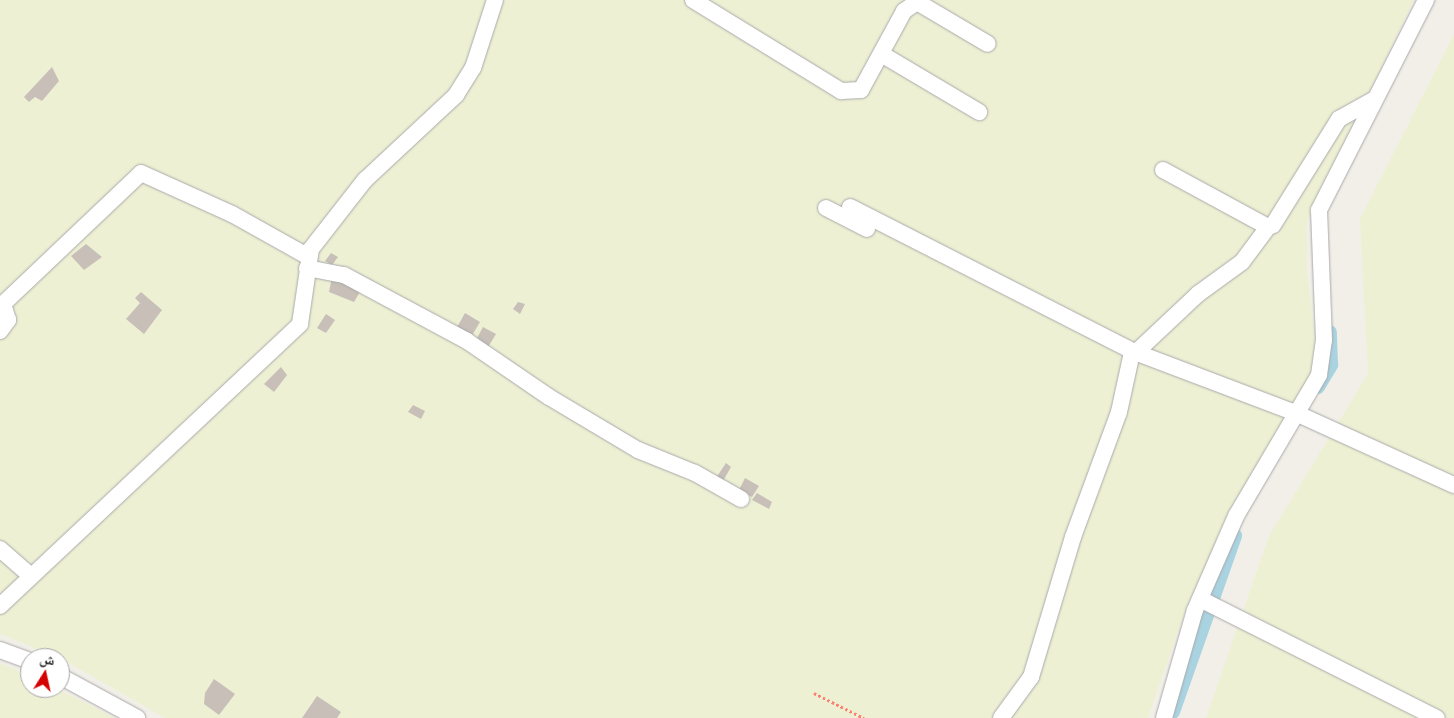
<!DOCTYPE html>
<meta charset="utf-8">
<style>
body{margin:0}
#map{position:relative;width:1454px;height:718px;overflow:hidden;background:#f2efe9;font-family:Barlow,"Noto Naskh Arabic",sans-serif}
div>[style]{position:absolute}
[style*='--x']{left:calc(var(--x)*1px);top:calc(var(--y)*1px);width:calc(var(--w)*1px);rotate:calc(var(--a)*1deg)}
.farmland>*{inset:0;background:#eef0d4}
.canal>*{height:14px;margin:-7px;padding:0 7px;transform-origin:7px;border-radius:7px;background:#a9d3e0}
.building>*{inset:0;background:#c7bfb8}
.path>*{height:2.5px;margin-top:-1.25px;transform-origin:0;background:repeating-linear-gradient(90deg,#fc7f6f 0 2.5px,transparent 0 5px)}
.roads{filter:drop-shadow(0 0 1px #a9a9a9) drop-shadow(0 0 1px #a9a9a9)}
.minor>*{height:16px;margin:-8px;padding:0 8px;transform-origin:8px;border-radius:8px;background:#fff}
span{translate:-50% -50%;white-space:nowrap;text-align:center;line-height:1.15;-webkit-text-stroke:5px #fff;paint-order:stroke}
.north{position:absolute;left:20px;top:648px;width:50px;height:50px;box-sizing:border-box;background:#fff;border:1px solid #a7a7a7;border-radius:50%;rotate:10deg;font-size:14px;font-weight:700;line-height:20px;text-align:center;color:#222}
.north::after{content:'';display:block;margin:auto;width:18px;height:22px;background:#d40100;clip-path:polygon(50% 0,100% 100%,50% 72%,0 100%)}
</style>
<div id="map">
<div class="farmland">
<div style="clip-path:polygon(0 0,1414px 0,1307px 221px,1307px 270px,1315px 340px,1311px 382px,1229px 517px,1186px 608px,1148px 718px,165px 718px,60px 658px,0 634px)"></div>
<div style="clip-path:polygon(1454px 34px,1454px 718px,1206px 718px,1269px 536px,1368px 374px,1360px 219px)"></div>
<div style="clip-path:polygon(0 663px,30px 675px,30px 688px,56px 688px,115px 718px,0 718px)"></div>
</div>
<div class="canal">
<div style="--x:1318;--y:387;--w:26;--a:-59"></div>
<div style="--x:1331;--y:365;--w:33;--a:-92"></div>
<div style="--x:1173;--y:712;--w:187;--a:-70.6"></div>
</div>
<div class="building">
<div style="clip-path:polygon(52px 67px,59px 81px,42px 101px,35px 97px,29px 102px,24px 97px)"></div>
<div style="clip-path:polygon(86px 244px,102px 257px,84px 270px,71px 256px)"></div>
<div style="clip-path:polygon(331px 253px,338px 257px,332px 265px,325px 261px)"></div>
<div style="clip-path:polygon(332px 277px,361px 290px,354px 302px,329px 292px)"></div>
<div style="clip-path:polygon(141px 292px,162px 310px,144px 334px,126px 319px,140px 303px,135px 298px)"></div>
<div style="clip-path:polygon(518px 302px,525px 304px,520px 314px,513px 309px)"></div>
<div style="clip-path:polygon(465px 313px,480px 322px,471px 337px,456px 329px)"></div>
<div style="clip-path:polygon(326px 314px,335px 320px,326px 333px,317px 328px)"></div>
<div style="clip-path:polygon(483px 327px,496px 334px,488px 347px,476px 340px)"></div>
<div style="clip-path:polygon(281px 367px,287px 375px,274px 392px,264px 384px)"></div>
<div style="clip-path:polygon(413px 405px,425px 411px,421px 419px,408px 412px)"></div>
<div style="clip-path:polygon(726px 463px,731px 467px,723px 481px,716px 478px)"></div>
<div style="clip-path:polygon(745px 478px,759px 486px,752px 497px,739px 490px)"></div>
<div style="clip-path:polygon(757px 493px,772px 502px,769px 509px,752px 500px)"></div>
<div style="clip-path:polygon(214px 679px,235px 694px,219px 715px,204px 704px,205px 693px)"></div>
<div style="clip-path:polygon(317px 696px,341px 712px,337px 718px,302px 718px)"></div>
</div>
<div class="path">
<div style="--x:814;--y:693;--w:56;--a:26.6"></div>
</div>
<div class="roads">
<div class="minor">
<div style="--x:693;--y:0;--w:174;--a:31.6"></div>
<div style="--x:841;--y:91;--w:20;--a:-3"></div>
<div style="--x:861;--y:90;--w:90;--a:-61.4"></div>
<div style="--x:904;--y:11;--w:16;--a:-35"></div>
<div style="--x:917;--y:2;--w:82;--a:30.6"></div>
<div style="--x:883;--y:55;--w:112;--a:30.7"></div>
<div style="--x:1163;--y:170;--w:119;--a:28.5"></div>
<div style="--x:1268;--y:227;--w:5;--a:-22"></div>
<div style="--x:1273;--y:225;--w:125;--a:-58.1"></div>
<div style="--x:1339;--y:119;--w:39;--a:-29"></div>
<div style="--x:850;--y:207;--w:320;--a:27"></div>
<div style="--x:1135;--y:352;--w:174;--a:20.8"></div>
<div style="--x:1298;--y:414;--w:171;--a:24.5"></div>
<div style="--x:826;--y:208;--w:46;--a:27.1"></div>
<div style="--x:307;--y:268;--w:38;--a:11"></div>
<div style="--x:344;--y:275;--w:140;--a:28.2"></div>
<div style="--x:467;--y:341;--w:99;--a:34.3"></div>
<div style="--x:549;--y:397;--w:104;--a:30.8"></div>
<div style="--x:638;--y:450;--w:61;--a:22"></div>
<div style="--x:695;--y:473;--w:53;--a:29.5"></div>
<div style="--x:0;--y:331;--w:14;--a:-54"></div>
<div style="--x:8;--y:320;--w:17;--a:-107"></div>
<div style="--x:3;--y:304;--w:190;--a:-43.5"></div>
<div style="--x:141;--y:173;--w:100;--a:24.3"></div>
<div style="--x:232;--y:214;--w:88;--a:29.2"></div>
<div style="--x:0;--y:549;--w:41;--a:41.1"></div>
<div style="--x:1200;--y:599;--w:265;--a:26.7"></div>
<div style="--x:0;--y:606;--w:412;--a:-43.2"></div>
<div style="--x:300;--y:324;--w:76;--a:-81.7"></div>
<div style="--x:311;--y:249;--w:88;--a:-52"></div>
<div style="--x:365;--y:180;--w:125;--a:-43"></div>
<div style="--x:456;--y:95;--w:32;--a:-58"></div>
<div style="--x:473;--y:68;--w:71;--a:-72.1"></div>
<div style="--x:0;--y:650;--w:32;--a:20"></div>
<div style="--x:60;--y:676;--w:88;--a:28.6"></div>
<div style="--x:1001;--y:718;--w:51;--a:-53.8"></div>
<div style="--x:1031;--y:677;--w:146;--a:-73.3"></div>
<div style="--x:1073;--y:537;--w:133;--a:-69.8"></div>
<div style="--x:1119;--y:412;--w:56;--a:-77.7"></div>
<div style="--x:1131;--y:357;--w:92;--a:-43.2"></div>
<div style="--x:1198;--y:294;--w:54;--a:-36"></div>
<div style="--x:1242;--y:262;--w:44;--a:-53.4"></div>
<div style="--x:1164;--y:718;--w:112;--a:-74"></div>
<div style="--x:1195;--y:610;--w:103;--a:-66.4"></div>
<div style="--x:1236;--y:516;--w:164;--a:-59.5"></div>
<div style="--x:1319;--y:375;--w:35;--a:-82"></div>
<div style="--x:1324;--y:340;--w:130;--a:-92.2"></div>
<div style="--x:1319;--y:210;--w:236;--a:-63"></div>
</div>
</div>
<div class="north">ش</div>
</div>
